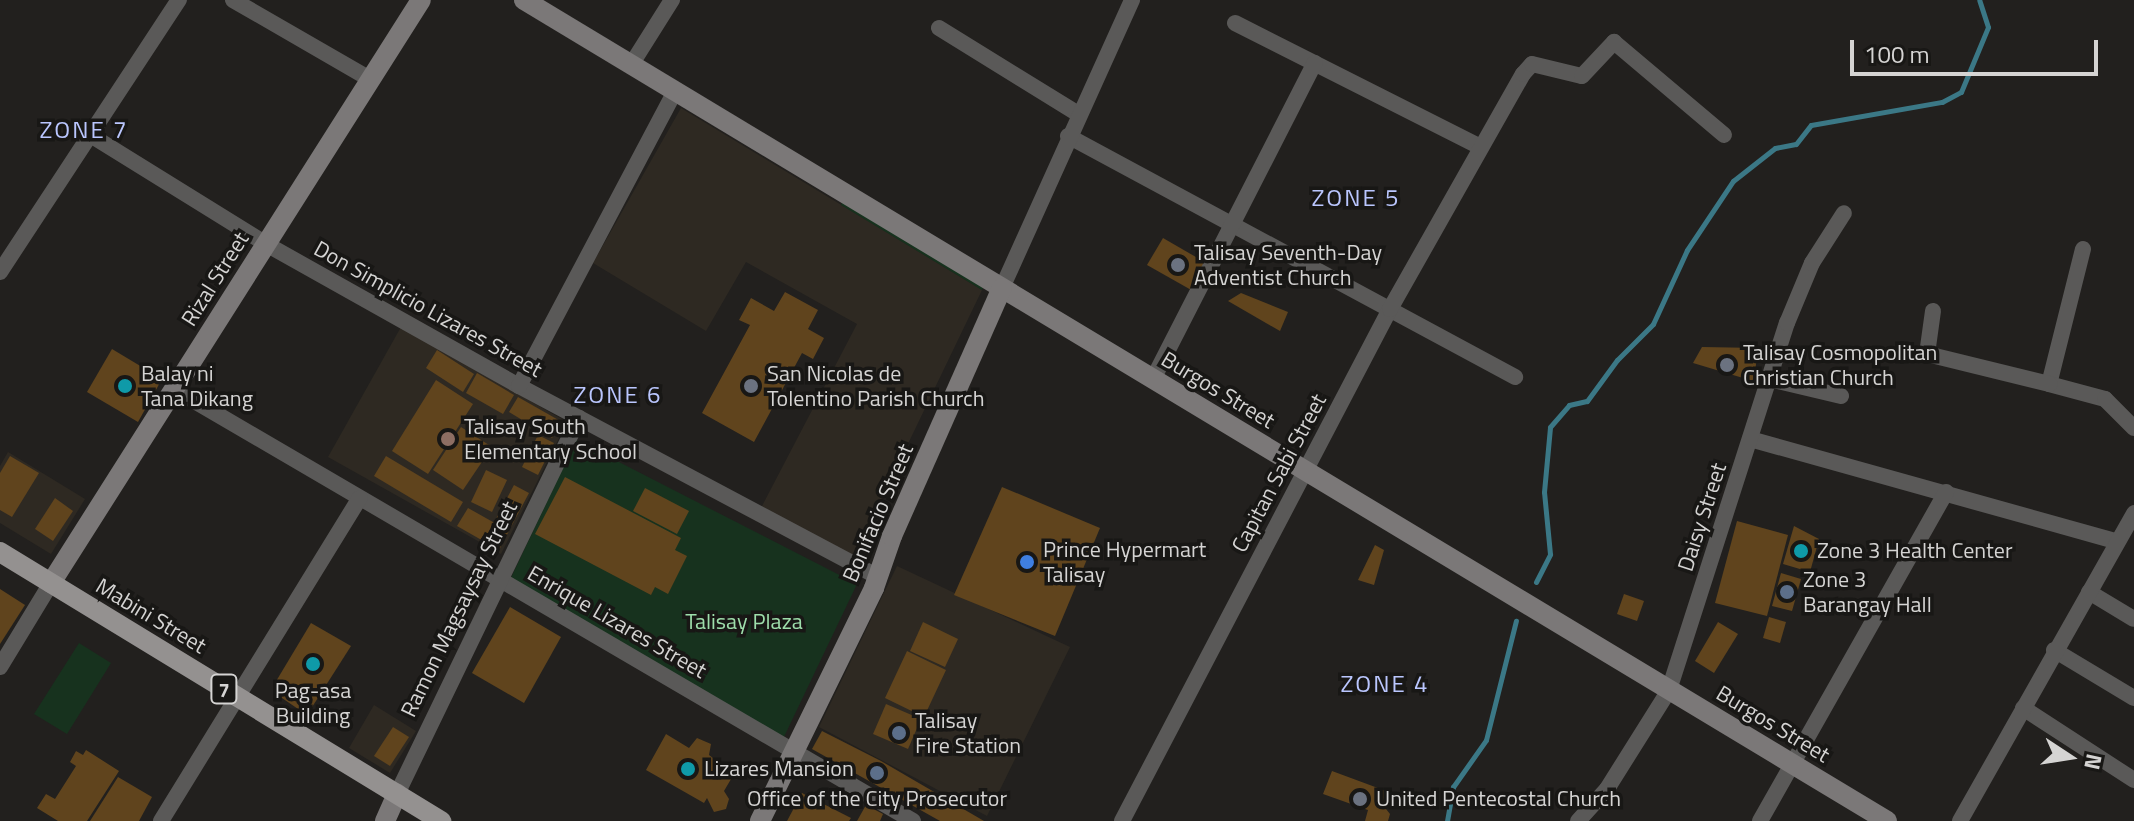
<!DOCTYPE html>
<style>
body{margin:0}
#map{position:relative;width:2134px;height:821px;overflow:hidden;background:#22201e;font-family:"Titillium Web",sans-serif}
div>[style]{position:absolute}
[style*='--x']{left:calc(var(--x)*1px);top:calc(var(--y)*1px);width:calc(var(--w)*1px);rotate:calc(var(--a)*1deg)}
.built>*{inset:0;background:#2e2922}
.green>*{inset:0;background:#17321e}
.stream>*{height:5px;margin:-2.5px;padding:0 2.5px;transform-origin:2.5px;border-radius:2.5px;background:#3b7886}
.building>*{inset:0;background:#60441d}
.street>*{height:16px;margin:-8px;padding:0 8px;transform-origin:8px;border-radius:8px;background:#5a5958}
.secondary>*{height:20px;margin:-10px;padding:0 10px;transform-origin:10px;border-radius:10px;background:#7b7878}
.primary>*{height:20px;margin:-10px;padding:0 10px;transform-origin:10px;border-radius:10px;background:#949190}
.dots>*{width:22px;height:22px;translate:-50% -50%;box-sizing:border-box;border:4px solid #181715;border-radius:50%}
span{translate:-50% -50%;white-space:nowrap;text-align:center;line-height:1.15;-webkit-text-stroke:7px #181715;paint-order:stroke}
.shield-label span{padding:2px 6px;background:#181715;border:2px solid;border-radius:6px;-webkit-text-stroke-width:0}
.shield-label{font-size:20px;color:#d5d4d3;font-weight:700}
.poi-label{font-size:22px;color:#d5d4d3}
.left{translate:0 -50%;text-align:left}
.street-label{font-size:22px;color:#d5d4d3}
.park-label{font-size:22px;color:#9edeab}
.neighbourhood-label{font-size:24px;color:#bac6fe;letter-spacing:2px}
.north{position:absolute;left:2030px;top:717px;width:80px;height:80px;-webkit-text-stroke:6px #181715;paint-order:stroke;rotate:102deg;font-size:22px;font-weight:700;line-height:32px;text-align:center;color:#d5d4d3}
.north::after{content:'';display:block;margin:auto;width:28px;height:36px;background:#d5d4d3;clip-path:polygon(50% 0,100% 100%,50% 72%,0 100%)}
.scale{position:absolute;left:1850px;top:40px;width:248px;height:36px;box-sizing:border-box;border:4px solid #d5d4d3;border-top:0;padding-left:10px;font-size:24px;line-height:28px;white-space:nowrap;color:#d5d4d3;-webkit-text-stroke:6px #181715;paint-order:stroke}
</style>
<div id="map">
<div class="built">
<div style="clip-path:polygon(681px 108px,982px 290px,854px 556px,761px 508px,857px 324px,746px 262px,706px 331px,593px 263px)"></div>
<div style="clip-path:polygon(401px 327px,567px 422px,501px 554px,328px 457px)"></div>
<div style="clip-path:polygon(8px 452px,85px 499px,51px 554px,0 523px,0 466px)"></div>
<div style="clip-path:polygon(897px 566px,1070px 647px,987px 816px,819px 727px)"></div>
<div style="clip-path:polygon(374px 705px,416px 731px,390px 773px,349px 748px)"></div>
</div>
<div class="green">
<div style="clip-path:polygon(843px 200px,984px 286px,982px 290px,841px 205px)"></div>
<div style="clip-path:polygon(576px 440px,857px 584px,782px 741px,509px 582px)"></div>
<div style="clip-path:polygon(79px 643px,111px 663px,67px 734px,34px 714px)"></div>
</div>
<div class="stream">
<div style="--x:1536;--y:582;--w:31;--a:-63"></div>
<div style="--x:1550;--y:554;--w:62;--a:-95.5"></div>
<div style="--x:1544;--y:492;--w:65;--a:-84.7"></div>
<div style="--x:1550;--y:427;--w:29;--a:-49"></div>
<div style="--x:1569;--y:405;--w:18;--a:-13"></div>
<div style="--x:1587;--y:401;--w:51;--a:-53.8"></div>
<div style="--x:1617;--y:360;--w:51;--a:-45"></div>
<div style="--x:1653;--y:324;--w:81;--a:-65.3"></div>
<div style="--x:1687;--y:250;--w:83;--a:-56.3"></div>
<div style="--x:1733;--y:181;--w:53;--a:-38.2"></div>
<div style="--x:1775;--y:148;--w:21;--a:-11"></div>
<div style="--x:1796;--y:144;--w:24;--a:-52"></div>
<div style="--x:1811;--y:125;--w:133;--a:-10"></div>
<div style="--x:1942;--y:102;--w:21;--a:-28"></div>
<div style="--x:1961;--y:92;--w:70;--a:-67.4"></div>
<div style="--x:1988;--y:27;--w:28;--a:-108"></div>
<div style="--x:1447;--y:821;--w:35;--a:-80"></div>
<div style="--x:1453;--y:787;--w:57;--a:-54.9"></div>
<div style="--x:1486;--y:740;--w:123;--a:-75.9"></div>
</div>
<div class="building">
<div style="clip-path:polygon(1163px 238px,1208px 264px,1193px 291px,1147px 265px)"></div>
<div style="clip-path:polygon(785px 292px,818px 310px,808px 329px,824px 338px,813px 359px,802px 353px,754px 442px,702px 413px,750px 325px,739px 320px,751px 298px,774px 311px)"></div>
<div style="clip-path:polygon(1241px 293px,1288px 312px,1280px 331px,1228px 301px)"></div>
<div style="clip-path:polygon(1702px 347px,1759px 348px,1753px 381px,1693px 363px)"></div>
<div style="clip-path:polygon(112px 349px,162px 379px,138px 422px,87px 392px)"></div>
<div style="clip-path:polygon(437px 350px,474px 374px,463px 392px,426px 368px)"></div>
<div style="clip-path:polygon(477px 373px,514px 395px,503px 414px,466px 393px)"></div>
<div style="clip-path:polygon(436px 380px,473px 404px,428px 474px,392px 451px)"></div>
<div style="clip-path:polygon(518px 397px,562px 422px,552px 438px,509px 412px)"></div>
<div style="clip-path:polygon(461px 427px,492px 447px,463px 490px,433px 470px)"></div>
<div style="clip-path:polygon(538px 435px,554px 443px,538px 475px,522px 467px)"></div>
<div style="clip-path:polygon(10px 456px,39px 473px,12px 517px,0 510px,0 473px)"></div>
<div style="clip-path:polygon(386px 456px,463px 502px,451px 522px,374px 476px)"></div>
<div style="clip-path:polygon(486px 470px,507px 480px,492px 512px,471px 502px)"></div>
<div style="clip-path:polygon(565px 477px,681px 538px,675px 550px,687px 556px,668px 594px,655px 587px,651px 595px,535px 534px)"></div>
<div style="clip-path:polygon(514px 485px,529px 493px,511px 527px,496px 519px)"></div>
<div style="clip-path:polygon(1002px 487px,1100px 528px,1055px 636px,954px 595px)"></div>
<div style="clip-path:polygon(645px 488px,689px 511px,677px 534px,633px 511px)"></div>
<div style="clip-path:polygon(55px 498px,73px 511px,53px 541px,35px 529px)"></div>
<div style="clip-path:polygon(468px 508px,509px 531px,499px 550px,457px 526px)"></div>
<div style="clip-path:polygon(1737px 521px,1788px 535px,1767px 616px,1715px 603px)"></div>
<div style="clip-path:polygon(1794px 526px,1819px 539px,1810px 572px,1783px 564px)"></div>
<div style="clip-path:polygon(1375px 545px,1384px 550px,1374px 585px,1358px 580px)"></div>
<div style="clip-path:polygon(1781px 573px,1801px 579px,1792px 611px,1772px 606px)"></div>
<div style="clip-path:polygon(0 589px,25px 605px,0 644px)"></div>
<div style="clip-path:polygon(1624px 594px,1644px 601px,1637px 621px,1617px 614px)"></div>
<div style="clip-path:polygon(510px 607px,561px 637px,524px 703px,472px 673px)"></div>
<div style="clip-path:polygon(1769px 617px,1786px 622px,1780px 643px,1763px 638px)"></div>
<div style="clip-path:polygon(923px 622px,958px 639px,945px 667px,910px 651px)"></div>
<div style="clip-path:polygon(1718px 622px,1738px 634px,1714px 673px,1695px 661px)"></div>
<div style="clip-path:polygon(311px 623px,351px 646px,307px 715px,279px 696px,275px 683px)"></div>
<div style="clip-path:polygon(907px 651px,946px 670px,924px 717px,885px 698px)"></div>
<div style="clip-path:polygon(886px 704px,921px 719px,908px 749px,873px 734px)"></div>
<div style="clip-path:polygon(393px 727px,409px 737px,390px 766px,374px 756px)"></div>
<div style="clip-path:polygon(822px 731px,881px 761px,984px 821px,940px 821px,812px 749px)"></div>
<div style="clip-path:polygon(666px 734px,689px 748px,697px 738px,711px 744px,709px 755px,734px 774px,724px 791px,729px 799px,726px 809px,714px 812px,707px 798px,704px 803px,646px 770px)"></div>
<div style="clip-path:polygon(86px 750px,119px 771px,87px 821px,58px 821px,37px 808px,46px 794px,55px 799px,76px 766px,70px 762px,76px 751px,83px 755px)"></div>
<div style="clip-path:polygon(1332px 771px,1386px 791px,1382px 804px,1390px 814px,1388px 821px,1365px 821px,1368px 810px,1323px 794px)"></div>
<div style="clip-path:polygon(118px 777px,152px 797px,139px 821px,90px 821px)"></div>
<div style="clip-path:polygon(802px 793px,851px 818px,849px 821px,787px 821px)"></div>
<div style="clip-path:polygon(866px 805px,883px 814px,880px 821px,857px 821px)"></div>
</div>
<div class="street">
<div style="--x:233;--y:0;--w:158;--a:30"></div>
<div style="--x:1235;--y:23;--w:275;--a:26.8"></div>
<div style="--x:939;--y:28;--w:163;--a:31.7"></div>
<div style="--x:631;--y:65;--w:77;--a:-57.8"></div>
<div style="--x:92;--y:136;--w:205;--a:31.8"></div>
<div style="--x:266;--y:244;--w:290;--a:29.3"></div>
<div style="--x:519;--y:386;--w:405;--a:28"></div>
<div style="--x:1068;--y:136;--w:508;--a:28.33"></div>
<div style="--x:2083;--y:249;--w:139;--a:104.1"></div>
<div style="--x:2049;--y:384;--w:58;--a:15"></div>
<div style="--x:2105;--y:399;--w:41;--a:45"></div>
<div style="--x:0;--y:272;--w:326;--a:-56.7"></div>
<div style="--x:1002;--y:288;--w:316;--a:-65.7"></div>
<div style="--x:1933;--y:311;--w:43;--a:97.9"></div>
<div style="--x:1927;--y:354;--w:126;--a:13.8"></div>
<div style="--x:1153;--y:379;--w:355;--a:-62.9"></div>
<div style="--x:1769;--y:379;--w:74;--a:13.3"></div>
<div style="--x:519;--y:386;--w:334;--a:-62.1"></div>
<div style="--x:174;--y:389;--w:856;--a:30.31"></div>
<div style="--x:1750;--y:439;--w:380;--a:15.6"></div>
<div style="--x:2089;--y:592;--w:52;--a:31"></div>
<div style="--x:2054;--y:650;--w:93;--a:31"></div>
<div style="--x:0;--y:667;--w:98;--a:-58.7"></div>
<div style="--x:2023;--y:708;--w:132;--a:33"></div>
<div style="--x:397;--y:794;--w:418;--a:-64.2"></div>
<div style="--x:161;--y:821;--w:379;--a:-58.4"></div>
<div style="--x:1122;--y:821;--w:578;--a:-62.37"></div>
<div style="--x:1390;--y:309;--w:270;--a:-60.5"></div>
<div style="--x:1523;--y:74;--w:13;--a:-48"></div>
<div style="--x:1532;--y:64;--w:51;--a:13.5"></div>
<div style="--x:1582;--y:76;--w:47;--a:-46.7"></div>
<div style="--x:1614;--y:42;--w:144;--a:40.2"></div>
<div style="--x:1578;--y:821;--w:43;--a:-47.8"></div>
<div style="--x:1607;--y:789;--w:117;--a:-57.9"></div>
<div style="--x:1669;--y:690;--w:386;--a:-72.2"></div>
<div style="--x:1787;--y:323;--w:65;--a:-67.4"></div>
<div style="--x:1812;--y:263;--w:59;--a:-57.4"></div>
<div style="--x:1760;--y:821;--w:378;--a:-60.5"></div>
<div style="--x:1960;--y:821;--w:354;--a:-60.5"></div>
</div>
<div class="secondary">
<div style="--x:524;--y:0;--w:1591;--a:31.06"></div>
<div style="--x:51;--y:583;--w:690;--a:-57.6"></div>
<div style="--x:385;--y:821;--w:30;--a:-66"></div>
<div style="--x:760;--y:821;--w:259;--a:-63.9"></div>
<div style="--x:874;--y:588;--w:55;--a:-70.9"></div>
<div style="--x:892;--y:536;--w:271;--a:-66.1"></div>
</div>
<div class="primary">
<div style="--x:0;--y:552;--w:517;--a:31.38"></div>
</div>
<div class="dots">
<div style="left:1178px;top:265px;background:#6b7280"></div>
<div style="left:1727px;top:365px;background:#6b7280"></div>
<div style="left:125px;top:386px;background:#0f9aa8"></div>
<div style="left:751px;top:386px;background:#6b7280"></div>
<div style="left:448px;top:439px;background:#8d6e63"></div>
<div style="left:1801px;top:551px;background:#0f9aa8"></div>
<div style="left:1027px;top:562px;background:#3f7fe0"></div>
<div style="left:1787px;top:592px;background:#5c6f8a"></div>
<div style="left:313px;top:664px;background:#0f9aa8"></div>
<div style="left:899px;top:733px;background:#5c6f8a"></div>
<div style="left:688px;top:769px;background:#0f9aa8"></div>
<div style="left:877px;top:773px;background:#5c6f8a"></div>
<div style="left:1360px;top:799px;background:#6b7280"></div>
</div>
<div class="shield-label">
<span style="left:224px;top:689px">7</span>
</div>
<div class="poi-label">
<span class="left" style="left:1194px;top:265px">Talisay Seventh-Day<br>Adventist Church</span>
<span class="left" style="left:1743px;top:365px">Talisay Cosmopolitan<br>Christian Church</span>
<span class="left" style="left:141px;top:386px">Balay ni<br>Tana Dikang</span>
<span class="left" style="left:767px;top:386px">San Nicolas de<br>Tolentino Parish Church</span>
<span class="left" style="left:464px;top:439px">Talisay South<br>Elementary School</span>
<span class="left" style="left:1043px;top:562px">Prince Hypermart<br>Talisay</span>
<span class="left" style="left:1817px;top:551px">Zone 3 Health Center</span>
<span class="left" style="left:1803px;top:592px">Zone 3<br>Barangay Hall</span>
<span style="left:313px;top:703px">Pag-asa<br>Building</span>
<span class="left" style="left:915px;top:733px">Talisay<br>Fire Station</span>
<span class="left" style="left:704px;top:769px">Lizares Mansion</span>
<span style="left:877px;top:799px">Office of the City Prosecutor</span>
<span class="left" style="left:1376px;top:799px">United Pentecostal Church</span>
</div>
<div class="street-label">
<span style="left:215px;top:279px;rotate:-58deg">Rizal Street</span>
<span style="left:428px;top:309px;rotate:29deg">Don Simplicio Lizares Street</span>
<span style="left:1218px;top:390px;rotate:31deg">Burgos Street</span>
<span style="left:1279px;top:473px;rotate:-62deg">Capitan Sabi Street</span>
<span style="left:878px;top:513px;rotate:-67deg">Bonifacio Street</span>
<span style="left:1702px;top:517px;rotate:-72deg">Daisy Street</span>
<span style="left:459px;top:609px;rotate:-64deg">Ramon Magsaysay Street</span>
<span style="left:151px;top:616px;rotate:31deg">Mabini Street</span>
<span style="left:617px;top:622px;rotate:30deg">Enrique Lizares Street</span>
<span style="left:1773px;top:724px;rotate:31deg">Burgos Street</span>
</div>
<div class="park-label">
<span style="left:744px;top:622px">Talisay Plaza</span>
</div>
<div class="neighbourhood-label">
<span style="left:84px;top:130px">ZONE 7</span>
<span style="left:1356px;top:198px">ZONE 5</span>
<span style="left:618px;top:395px">ZONE 6</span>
<span style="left:1385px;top:684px">ZONE 4</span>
</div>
<div class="north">N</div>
<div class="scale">100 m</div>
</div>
